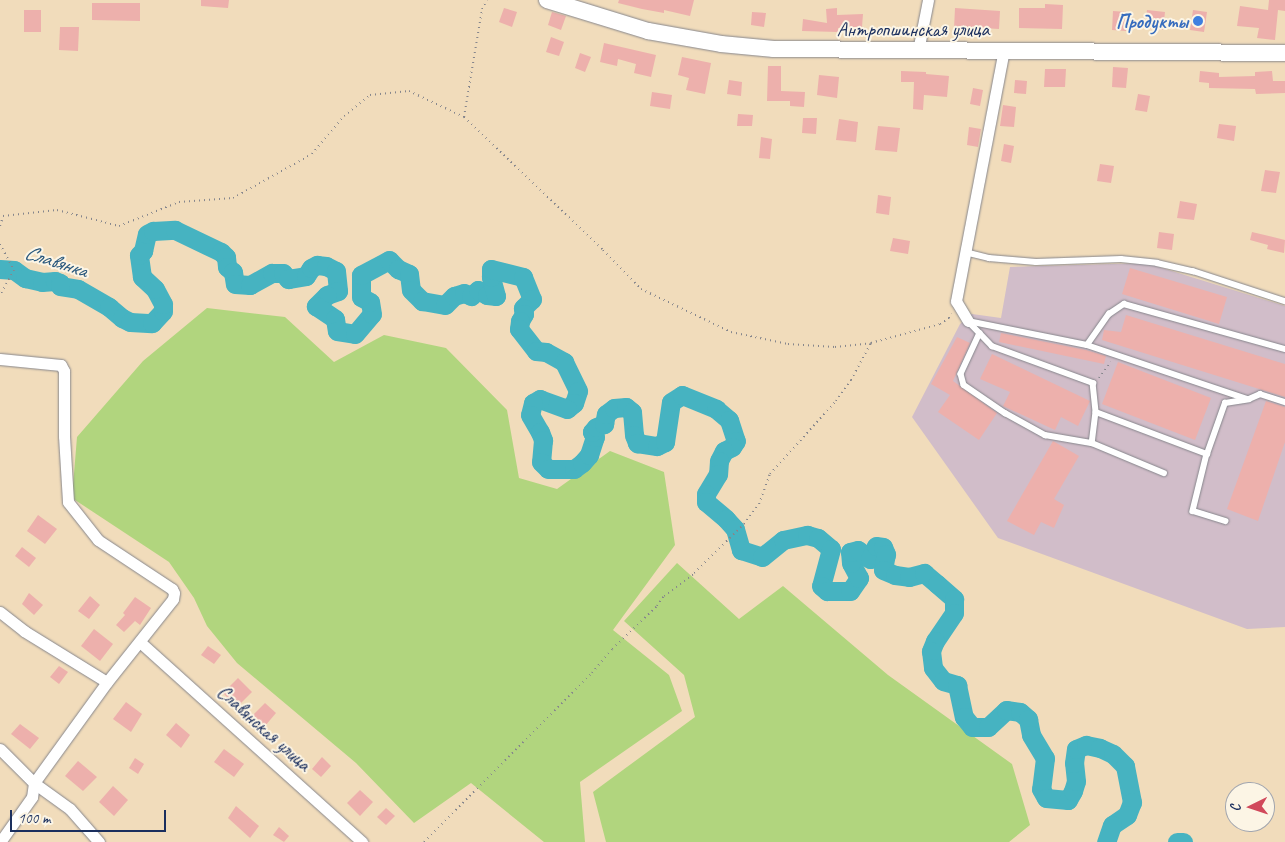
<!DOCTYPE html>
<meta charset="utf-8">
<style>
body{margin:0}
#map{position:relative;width:1285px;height:842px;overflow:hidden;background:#f1dcbb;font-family:Caveat,sans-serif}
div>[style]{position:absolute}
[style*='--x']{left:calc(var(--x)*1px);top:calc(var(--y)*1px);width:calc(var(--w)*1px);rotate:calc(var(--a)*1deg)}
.industrial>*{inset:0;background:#d1bdc9}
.green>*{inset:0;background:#b1d57e}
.river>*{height:19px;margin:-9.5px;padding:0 9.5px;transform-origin:9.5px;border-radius:9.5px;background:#46b3c1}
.building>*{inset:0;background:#edb0ac}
.path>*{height:2px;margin-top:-1px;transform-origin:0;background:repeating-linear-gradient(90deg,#86868c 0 1px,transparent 0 5px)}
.roads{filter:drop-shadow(0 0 1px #86868c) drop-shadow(0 0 1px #86868c)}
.lane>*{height:5.5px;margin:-2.75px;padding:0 2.75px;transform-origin:2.75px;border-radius:2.75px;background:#fff}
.street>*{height:11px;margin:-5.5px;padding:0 5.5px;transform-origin:5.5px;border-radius:5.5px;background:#fff}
.secondary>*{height:16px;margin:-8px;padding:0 8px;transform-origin:8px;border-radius:8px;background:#fff}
.dots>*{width:14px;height:14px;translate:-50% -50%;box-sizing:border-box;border:2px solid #fcf5e5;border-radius:50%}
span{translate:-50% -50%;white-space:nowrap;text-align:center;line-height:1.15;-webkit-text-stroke:4px #fcf5e5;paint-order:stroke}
.shop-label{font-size:20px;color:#366cbe;font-weight:700}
.right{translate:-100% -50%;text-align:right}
.street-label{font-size:20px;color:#1b2f5e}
.water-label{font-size:21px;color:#28577c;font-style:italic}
.north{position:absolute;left:1225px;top:782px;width:50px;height:50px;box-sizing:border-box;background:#fcf5e5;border:1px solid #a2a6af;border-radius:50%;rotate:266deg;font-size:14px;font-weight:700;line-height:20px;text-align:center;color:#1b2f5e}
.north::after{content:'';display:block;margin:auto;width:18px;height:22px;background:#d1495b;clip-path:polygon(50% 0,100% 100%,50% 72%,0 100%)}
.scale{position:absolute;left:10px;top:810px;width:156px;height:22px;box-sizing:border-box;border:2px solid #1b2f5e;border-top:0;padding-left:6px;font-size:15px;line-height:18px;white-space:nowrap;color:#1b2f5e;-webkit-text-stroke:4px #fcf5e5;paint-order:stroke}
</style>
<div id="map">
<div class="industrial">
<div style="clip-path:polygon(1146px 263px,1285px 306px,1285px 627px,1247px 629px,998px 538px,912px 417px,960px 324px,972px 314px,1001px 318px,1010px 267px)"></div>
</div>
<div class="green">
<div style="clip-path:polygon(207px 308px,285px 317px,334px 362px,384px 335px,446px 348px,507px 410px,519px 478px,557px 489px,610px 451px,664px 472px,675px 545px,613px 630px,669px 675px,682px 711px,580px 782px,585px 842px,544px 842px,471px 783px,414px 823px,356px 763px,237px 663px,207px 626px,194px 598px,169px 562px,72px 498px,77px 437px,143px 361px)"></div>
<div style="clip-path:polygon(677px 563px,739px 619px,783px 586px,888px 675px,1012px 764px,1030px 825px,1009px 842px,606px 842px,593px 792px,695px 717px,684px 675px,624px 621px)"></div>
</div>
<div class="river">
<div style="--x:0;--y:269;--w:14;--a:4"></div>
<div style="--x:14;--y:270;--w:14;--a:36"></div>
<div style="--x:25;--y:278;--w:17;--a:13"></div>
<div style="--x:42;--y:282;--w:13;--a:-4"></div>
<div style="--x:55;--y:281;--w:5;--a:22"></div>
<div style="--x:60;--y:283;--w:3;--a:90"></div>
<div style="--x:60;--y:286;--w:18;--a:9"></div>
<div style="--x:78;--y:289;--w:36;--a:30"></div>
<div style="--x:109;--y:307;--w:17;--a:40"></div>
<div style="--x:122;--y:318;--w:9;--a:27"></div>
<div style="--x:130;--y:322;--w:22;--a:3"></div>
<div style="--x:152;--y:323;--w:16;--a:-47"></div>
<div style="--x:163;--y:311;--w:7;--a:-90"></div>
<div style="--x:163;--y:304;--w:17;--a:-118"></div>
<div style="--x:155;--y:289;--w:18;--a:-137"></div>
<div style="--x:142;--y:277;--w:22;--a:-98"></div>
<div style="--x:139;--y:255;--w:6;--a:-45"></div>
<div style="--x:143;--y:251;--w:17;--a:-77"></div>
<div style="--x:147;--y:234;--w:7;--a:-27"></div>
<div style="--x:153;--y:231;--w:22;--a:-3"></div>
<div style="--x:175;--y:230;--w:51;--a:25.6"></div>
<div style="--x:221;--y:252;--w:7;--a:45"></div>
<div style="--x:226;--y:257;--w:10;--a:84"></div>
<div style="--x:227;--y:267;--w:8;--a:40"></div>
<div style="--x:233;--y:272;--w:12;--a:81"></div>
<div style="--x:235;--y:284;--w:15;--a:4"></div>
<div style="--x:250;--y:285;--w:25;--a:-29"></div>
<div style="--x:272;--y:273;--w:11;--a:0"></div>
<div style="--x:283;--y:273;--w:8;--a:50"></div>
<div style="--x:288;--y:279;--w:18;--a:-9"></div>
<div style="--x:306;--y:276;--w:9;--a:-58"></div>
<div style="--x:311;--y:268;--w:7;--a:-27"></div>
<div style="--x:317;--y:265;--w:9;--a:6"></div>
<div style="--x:326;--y:266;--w:11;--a:27"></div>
<div style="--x:336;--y:271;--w:20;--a:84"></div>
<div style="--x:338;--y:291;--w:12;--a:160"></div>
<div style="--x:327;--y:295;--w:16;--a:135"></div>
<div style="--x:316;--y:306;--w:23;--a:34"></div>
<div style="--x:335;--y:319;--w:12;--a:81"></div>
<div style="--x:337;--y:331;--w:18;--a:9"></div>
<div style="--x:355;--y:334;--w:26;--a:-50"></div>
<div style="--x:372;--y:314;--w:12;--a:-99"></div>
<div style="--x:370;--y:302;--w:10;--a:-151"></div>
<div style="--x:361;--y:297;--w:22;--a:-90"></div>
<div style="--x:361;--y:275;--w:32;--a:-28"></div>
<div style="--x:389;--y:260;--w:13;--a:45"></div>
<div style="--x:398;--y:269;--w:12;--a:24"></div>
<div style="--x:409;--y:274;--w:16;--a:83"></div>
<div style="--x:411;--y:290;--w:16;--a:45"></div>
<div style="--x:422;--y:301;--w:23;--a:10"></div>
<div style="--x:445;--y:305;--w:13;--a:-45"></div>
<div style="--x:454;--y:296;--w:10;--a:-17"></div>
<div style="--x:464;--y:293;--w:8;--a:23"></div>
<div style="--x:471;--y:296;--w:9;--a:-41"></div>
<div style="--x:478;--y:290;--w:10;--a:29"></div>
<div style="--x:487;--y:295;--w:9;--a:6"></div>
<div style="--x:496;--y:296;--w:20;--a:-105"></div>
<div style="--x:491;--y:277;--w:8;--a:-90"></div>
<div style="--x:491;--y:269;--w:33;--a:14"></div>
<div style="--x:523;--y:277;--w:24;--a:68"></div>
<div style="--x:532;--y:299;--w:13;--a:135"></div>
<div style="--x:523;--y:308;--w:6;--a:81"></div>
<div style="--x:524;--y:314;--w:8;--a:120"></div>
<div style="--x:520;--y:321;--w:8;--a:97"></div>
<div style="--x:519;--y:329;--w:28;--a:52"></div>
<div style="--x:536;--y:351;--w:10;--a:6"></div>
<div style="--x:546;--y:352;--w:21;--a:29"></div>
<div style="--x:564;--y:362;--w:32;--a:64"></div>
<div style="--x:578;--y:391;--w:13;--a:108"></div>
<div style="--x:574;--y:403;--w:9;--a:139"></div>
<div style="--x:567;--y:409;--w:29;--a:-160"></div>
<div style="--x:540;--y:399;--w:8;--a:150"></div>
<div style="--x:533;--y:403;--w:12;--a:104"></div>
<div style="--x:530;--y:415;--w:20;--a:60"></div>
<div style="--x:540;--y:432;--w:9;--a:69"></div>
<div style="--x:543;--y:440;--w:22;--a:95"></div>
<div style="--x:541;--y:462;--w:10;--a:45"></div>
<div style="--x:548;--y:469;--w:26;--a:0"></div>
<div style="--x:574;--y:469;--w:10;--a:-37"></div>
<div style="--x:582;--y:463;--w:11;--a:-49"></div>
<div style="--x:589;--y:455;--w:19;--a:-72"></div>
<div style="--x:595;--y:437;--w:6;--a:-121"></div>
<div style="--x:592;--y:432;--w:6;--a:-51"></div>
<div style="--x:596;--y:427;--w:9;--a:-21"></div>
<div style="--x:604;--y:424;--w:10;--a:-79"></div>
<div style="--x:606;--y:414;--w:10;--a:-37"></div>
<div style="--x:614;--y:408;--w:12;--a:-5"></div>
<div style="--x:626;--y:407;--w:8;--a:40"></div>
<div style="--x:632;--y:412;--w:23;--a:85"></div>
<div style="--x:634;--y:435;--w:9;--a:69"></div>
<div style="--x:637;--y:443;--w:20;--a:9"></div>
<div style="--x:657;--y:446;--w:9;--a:-27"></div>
<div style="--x:665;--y:442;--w:40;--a:-81.5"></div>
<div style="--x:671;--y:402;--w:13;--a:-32"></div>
<div style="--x:682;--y:395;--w:37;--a:22"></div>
<div style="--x:716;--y:409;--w:17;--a:40"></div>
<div style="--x:729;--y:420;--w:22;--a:72"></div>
<div style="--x:736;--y:441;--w:7;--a:124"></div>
<div style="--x:732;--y:447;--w:9;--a:153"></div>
<div style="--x:724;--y:451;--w:11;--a:117"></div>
<div style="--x:719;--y:461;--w:13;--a:94"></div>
<div style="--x:718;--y:474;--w:23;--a:121"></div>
<div style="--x:706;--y:494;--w:8;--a:90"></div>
<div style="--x:706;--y:502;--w:26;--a:40"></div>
<div style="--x:726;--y:519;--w:13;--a:48"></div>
<div style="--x:735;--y:529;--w:22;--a:74"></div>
<div style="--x:741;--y:550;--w:22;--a:18"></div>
<div style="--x:762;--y:557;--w:27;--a:-39"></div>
<div style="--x:783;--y:540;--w:25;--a:-12"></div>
<div style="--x:807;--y:535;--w:11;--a:15"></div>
<div style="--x:818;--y:538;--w:17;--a:40"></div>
<div style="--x:831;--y:549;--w:38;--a:105"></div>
<div style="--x:821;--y:586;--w:8;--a:40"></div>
<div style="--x:827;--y:591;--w:23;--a:0"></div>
<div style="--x:850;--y:591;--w:16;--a:-55"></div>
<div style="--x:859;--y:578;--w:17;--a:-118"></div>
<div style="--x:851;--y:563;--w:11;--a:-95"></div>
<div style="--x:850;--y:552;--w:8;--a:-14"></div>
<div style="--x:858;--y:550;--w:15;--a:37"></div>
<div style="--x:870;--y:559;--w:14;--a:-65"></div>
<div style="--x:876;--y:546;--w:7;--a:8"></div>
<div style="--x:883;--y:547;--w:8;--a:67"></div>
<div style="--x:886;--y:554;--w:16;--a:101"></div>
<div style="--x:883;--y:570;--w:13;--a:23"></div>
<div style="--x:895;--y:575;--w:14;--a:8"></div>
<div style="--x:909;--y:577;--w:16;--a:-15"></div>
<div style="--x:924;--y:573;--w:17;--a:40"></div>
<div style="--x:937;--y:584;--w:23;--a:41"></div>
<div style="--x:954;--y:599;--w:14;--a:90"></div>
<div style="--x:954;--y:613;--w:34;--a:124"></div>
<div style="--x:935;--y:641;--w:11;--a:112"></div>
<div style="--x:931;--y:651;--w:17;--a:83"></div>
<div style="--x:933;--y:668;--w:16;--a:52"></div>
<div style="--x:943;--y:681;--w:15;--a:16"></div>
<div style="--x:957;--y:685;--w:33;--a:78"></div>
<div style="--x:964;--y:717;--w:13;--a:51"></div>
<div style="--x:972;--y:727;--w:16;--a:0"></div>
<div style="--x:988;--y:727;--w:25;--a:-43"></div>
<div style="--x:1006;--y:710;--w:14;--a:8"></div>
<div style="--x:1020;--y:712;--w:11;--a:41"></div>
<div style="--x:1028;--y:719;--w:16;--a:79"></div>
<div style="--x:1031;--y:735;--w:27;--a:59"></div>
<div style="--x:1045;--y:758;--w:31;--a:97"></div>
<div style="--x:1041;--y:789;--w:10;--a:61"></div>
<div style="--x:1046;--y:798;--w:22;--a:5"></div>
<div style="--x:1068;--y:800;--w:10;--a:-61"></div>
<div style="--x:1073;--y:791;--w:10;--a:-73"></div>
<div style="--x:1076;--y:781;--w:18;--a:-96"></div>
<div style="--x:1074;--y:763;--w:14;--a:-82"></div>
<div style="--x:1076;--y:749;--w:11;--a:-22"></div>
<div style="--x:1086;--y:745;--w:14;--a:12"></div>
<div style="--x:1100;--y:748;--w:14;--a:25"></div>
<div style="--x:1113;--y:754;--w:17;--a:45"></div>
<div style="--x:1125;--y:766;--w:37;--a:79"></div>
<div style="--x:1132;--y:802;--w:14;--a:111"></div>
<div style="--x:1127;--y:815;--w:18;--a:146"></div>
<div style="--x:1112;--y:825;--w:18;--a:109"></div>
<div style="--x:1177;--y:842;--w:6;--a:0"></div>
</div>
<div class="building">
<div style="clip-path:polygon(201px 0,229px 0,228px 8px,201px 6px)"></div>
<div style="clip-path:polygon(619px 0,694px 0,690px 16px,664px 10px,664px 13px,642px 9px,618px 3px)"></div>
<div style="clip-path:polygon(1269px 0,1285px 0,1285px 11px,1278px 10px,1275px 40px,1257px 38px,1259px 28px,1237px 26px,1240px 6px,1268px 10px)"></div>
<div style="clip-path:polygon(92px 3px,140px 3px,140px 21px,92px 20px)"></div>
<div style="clip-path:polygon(1045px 4px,1063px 5px,1062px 29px,1019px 28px,1019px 8px,1045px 8px)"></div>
<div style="clip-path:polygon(504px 8px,517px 12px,512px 27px,499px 22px)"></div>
<div style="clip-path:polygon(837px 8px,837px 15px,863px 14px,862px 27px,838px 28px,838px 32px,802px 31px,803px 19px,827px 23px,826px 9px)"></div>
<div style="clip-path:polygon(955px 8px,1000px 11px,999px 29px,967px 27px,967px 30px,954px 29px)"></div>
<div style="clip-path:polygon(24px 10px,41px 10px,41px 32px,24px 32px)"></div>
<div style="clip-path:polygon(1147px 10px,1165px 12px,1163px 30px,1145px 28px)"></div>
<div style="clip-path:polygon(1193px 10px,1207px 12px,1204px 32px,1190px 30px)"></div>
<div style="clip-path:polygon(1113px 11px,1127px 12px,1126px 31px,1112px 30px)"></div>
<div style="clip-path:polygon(552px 12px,566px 16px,561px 30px,548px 25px)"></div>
<div style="clip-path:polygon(752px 12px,766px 13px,764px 27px,751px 25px)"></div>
<div style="clip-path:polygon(60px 27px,79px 27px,78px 51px,59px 50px)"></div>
<div style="clip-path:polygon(551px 37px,564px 42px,559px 56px,546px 52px)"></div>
<div style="clip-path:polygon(604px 43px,656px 55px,651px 77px,634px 73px,636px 64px,618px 59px,617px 66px,600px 62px)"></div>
<div style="clip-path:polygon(580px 53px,591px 57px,585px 72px,575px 68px)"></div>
<div style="clip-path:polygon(682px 57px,711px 63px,705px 94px,686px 90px,689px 78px,678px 75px)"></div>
<div style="clip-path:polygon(768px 66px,781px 66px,781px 91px,805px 92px,804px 107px,790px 106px,790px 101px,767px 101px)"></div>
<div style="clip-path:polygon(1113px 67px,1128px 68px,1126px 88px,1112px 87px)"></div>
<div style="clip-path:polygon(1045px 69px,1066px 69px,1065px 87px,1044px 87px)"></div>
<div style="clip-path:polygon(901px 71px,926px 72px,926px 74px,949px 76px,947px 97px,924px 95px,923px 110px,913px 109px,914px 82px,901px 82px)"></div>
<div style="clip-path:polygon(1200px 71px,1219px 73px,1219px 77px,1255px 76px,1255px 72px,1272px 71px,1273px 81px,1285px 81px,1285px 93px,1256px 94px,1255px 89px,1209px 88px,1209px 83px,1199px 82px)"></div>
<div style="clip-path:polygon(819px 75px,839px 77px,837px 98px,817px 95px)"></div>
<div style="clip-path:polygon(729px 80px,742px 82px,741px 96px,727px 94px)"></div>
<div style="clip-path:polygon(1015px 80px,1027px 81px,1026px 94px,1014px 93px)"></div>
<div style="clip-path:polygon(973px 88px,983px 90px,980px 106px,970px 104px)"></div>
<div style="clip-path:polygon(652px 92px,672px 95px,670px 109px,650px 106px)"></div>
<div style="clip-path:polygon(1138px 94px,1150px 96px,1147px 112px,1135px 110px)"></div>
<div style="clip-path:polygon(1003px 105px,1016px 107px,1014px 127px,1000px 126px)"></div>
<div style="clip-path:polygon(738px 114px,753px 115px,752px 126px,737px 126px)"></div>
<div style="clip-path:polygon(803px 118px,817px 118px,816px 134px,802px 133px)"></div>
<div style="clip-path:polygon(839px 119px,858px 122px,856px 142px,836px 140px)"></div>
<div style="clip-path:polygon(1219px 124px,1236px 126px,1234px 141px,1217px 138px)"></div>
<div style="clip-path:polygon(878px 126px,900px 128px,897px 152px,875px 150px)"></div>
<div style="clip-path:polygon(969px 127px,981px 129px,978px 147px,967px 145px)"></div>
<div style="clip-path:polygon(761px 137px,772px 139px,770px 159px,759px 158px)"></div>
<div style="clip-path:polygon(1004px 144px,1014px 146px,1011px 163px,1001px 161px)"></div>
<div style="clip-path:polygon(1100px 164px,1114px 166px,1111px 183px,1097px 181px)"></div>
<div style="clip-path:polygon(1265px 170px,1280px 172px,1276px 193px,1261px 191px)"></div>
<div style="clip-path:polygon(878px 195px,891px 197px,889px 215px,876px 213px)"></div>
<div style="clip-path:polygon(1180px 201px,1197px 204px,1194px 220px,1177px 218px)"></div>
<div style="clip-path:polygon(1159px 232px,1174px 234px,1172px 250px,1157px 248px)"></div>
<div style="clip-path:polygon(1252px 232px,1285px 240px,1284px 253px,1267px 249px,1268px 245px,1250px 240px)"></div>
<div style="clip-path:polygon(893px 238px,910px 241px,908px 254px,890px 251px)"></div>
<div style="clip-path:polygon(1130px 268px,1227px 297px,1219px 324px,1122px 294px)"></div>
<div style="clip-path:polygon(1126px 315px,1285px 364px,1285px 397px,1102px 340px,1104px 330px,1121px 332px)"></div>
<div style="clip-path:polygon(1001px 333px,1086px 350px,1106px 356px,1104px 364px,999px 342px)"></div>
<div style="clip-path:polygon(957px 337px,970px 343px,953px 381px,997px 413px,979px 440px,938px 412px,950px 395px,931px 384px)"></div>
<div style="clip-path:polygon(992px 354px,1090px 401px,1078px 426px,1061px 417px,1055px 430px,1003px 406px,1010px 392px,980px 379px)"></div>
<div style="clip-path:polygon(1118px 362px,1211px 398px,1195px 440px,1102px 404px)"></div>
<div style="clip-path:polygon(1266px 401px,1285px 407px,1285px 442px,1258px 521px,1227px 509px)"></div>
<div style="clip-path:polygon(1053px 441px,1079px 456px,1054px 499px,1064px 505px,1054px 528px,1041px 522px,1034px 535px,1007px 521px)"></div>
<div style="clip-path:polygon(38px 515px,57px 529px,45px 544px,27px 531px)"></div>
<div style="clip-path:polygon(22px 547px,36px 558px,29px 567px,15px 556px)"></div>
<div style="clip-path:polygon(29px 593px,43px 605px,34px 615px,22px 604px)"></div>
<div style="clip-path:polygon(90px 596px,100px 605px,89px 619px,78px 611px)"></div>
<div style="clip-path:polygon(135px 597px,151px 608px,140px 625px,135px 621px,124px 632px,116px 625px,125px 615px,123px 613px)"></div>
<div style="clip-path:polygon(94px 629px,113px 644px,100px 661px,81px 646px)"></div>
<div style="clip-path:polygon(208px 646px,221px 655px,214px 664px,201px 655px)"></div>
<div style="clip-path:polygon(59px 666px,68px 672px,59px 684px,50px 677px)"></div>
<div style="clip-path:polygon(238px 678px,252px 692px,237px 707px,223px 693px)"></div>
<div style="clip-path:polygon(126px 702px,142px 714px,131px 732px,113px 719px)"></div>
<div style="clip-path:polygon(265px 703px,276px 713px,265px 726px,253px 715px)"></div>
<div style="clip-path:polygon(176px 723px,190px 735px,181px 748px,166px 735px)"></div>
<div style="clip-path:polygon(20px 724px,39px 738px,30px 749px,11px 734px)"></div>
<div style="clip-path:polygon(224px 749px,244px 764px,234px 777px,214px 762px)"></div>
<div style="clip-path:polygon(322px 757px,331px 766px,321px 777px,312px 769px)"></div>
<div style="clip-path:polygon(135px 758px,144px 764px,138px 774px,129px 768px)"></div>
<div style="clip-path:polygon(78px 761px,97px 777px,83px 791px,65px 776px)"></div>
<div style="clip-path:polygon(113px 786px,128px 800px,114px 816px,99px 802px)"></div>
<div style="clip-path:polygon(360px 790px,373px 802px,360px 816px,347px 803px)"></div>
<div style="clip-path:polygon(236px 806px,259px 826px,250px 838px,228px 818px)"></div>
<div style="clip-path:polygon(386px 808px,395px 816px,386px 825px,377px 817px)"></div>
<div style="clip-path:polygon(279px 827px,289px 836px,284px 842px,273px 835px)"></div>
</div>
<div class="path">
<div style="--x:464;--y:117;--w:109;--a:-80.5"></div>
<div style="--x:482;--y:9;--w:10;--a:-61"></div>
<div style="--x:0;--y:226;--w:10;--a:-73"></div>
<div style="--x:3;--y:216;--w:54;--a:-6.3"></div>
<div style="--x:57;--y:210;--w:64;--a:14.5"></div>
<div style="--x:119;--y:226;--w:65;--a:-21.8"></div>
<div style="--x:179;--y:202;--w:54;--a:-4.2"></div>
<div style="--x:233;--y:198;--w:90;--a:-29.1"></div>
<div style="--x:312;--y:154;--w:50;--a:-49.9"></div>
<div style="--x:344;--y:116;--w:33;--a:-39"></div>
<div style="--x:370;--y:95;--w:39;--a:-6"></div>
<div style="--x:409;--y:91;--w:61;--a:25.3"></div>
<div style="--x:464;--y:117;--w:192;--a:43.7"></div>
<div style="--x:603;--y:250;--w:54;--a:45.7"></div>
<div style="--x:641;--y:289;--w:100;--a:25.5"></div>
<div style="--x:731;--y:332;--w:58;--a:11.9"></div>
<div style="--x:788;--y:344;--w:47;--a:3.7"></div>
<div style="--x:835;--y:347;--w:36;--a:-6"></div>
<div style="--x:871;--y:343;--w:72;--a:-15.4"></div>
<div style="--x:940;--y:324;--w:11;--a:-34"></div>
<div style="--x:949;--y:318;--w:5;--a:-68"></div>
<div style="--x:0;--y:244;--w:30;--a:62"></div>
<div style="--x:14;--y:270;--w:29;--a:119"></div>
<div style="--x:1099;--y:378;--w:20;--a:-53"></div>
<div style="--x:424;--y:842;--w:238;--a:-45.2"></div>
<div style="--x:592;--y:673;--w:31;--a:-50"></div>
<div style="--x:612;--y:649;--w:62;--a:-43.7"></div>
<div style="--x:657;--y:606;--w:12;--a:-55"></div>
<div style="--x:664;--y:596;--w:38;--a:-37"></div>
<div style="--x:694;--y:573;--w:70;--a:-44.4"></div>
<div style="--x:744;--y:524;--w:25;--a:-53"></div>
<div style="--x:759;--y:504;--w:32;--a:-70"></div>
<div style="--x:770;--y:474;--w:98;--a:-47.9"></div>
<div style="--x:836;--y:401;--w:26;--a:-54"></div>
<div style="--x:851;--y:380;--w:42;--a:-61.6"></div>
</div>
<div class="roads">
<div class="lane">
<div style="--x:965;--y:252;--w:25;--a:14"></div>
<div style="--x:989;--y:258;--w:47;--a:4.9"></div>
<div style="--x:1036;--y:262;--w:85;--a:-2"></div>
<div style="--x:1121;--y:259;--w:36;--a:6"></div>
<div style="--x:1157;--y:263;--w:37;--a:13"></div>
<div style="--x:1193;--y:271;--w:97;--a:18.1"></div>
<div style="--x:968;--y:321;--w:35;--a:46"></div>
<div style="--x:992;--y:346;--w:108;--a:20.1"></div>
<div style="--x:1093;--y:383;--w:29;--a:84"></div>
<div style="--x:1096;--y:412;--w:119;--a:20.7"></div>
<div style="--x:1207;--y:454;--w:54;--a:-70.6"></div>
<div style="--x:1225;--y:403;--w:24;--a:-9"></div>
<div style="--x:1249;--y:399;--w:12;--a:-24"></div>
<div style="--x:1260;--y:394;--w:26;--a:18"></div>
<div style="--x:968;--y:321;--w:121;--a:11.4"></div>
<div style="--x:1087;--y:345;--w:38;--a:-55"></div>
<div style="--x:1109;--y:314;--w:18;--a:-34"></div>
<div style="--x:1124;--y:304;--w:167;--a:15.6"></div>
<div style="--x:980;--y:333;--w:45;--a:114.9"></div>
<div style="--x:961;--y:374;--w:11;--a:75"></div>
<div style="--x:964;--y:385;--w:50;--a:34.3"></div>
<div style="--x:1005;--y:413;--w:46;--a:28.8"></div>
<div style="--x:1045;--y:435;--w:48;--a:9.7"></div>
<div style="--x:1087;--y:345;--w:169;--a:18.6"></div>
<div style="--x:1096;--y:412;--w:31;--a:97"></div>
<div style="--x:1092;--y:443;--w:78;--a:22.6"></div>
<div style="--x:1207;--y:454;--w:59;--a:103.8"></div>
<div style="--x:1193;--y:511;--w:34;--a:17"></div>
</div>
<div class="street">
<div style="--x:918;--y:51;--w:52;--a:-78.9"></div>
<div style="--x:968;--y:321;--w:23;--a:-121"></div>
<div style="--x:956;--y:301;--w:256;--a:-79.2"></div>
<div style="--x:0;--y:359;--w:61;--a:5.6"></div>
<div style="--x:61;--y:365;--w:7;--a:63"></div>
<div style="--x:64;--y:371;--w:65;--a:90"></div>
<div style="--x:64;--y:436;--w:66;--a:86.5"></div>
<div style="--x:68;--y:502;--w:48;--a:51.7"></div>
<div style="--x:98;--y:540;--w:89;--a:33.5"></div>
<div style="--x:172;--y:589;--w:4;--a:63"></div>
<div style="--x:174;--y:593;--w:6;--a:99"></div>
<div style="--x:173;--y:599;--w:106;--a:128.5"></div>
<div style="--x:107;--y:682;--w:125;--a:125.9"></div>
<div style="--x:34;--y:783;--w:14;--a:98"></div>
<div style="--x:32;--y:797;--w:55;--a:125.4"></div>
<div style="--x:0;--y:612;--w:31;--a:38"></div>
<div style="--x:24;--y:631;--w:97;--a:31.6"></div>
<div style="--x:140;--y:642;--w:299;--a:42"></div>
<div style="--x:0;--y:749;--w:48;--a:45"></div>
<div style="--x:34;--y:783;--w:44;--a:35.8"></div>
<div style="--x:70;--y:809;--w:44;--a:48.7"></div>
</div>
<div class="secondary">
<div style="--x:547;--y:0;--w:106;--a:17.1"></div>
<div style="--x:648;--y:31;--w:74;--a:10.1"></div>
<div style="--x:721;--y:44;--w:53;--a:5.4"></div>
<div style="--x:774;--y:49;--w:511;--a:0.45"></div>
</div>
</div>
<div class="dots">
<div style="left:1198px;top:21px;background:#3f7fe0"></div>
</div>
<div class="shop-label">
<span class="right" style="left:1188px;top:21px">Продукты</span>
</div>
<div class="street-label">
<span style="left:913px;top:29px">Антропшинская улица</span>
<span style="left:264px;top:728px;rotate:42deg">Славянская улица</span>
</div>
<div class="water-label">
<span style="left:56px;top:261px;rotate:18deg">Славянка</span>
</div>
<div class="north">С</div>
<div class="scale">100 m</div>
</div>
